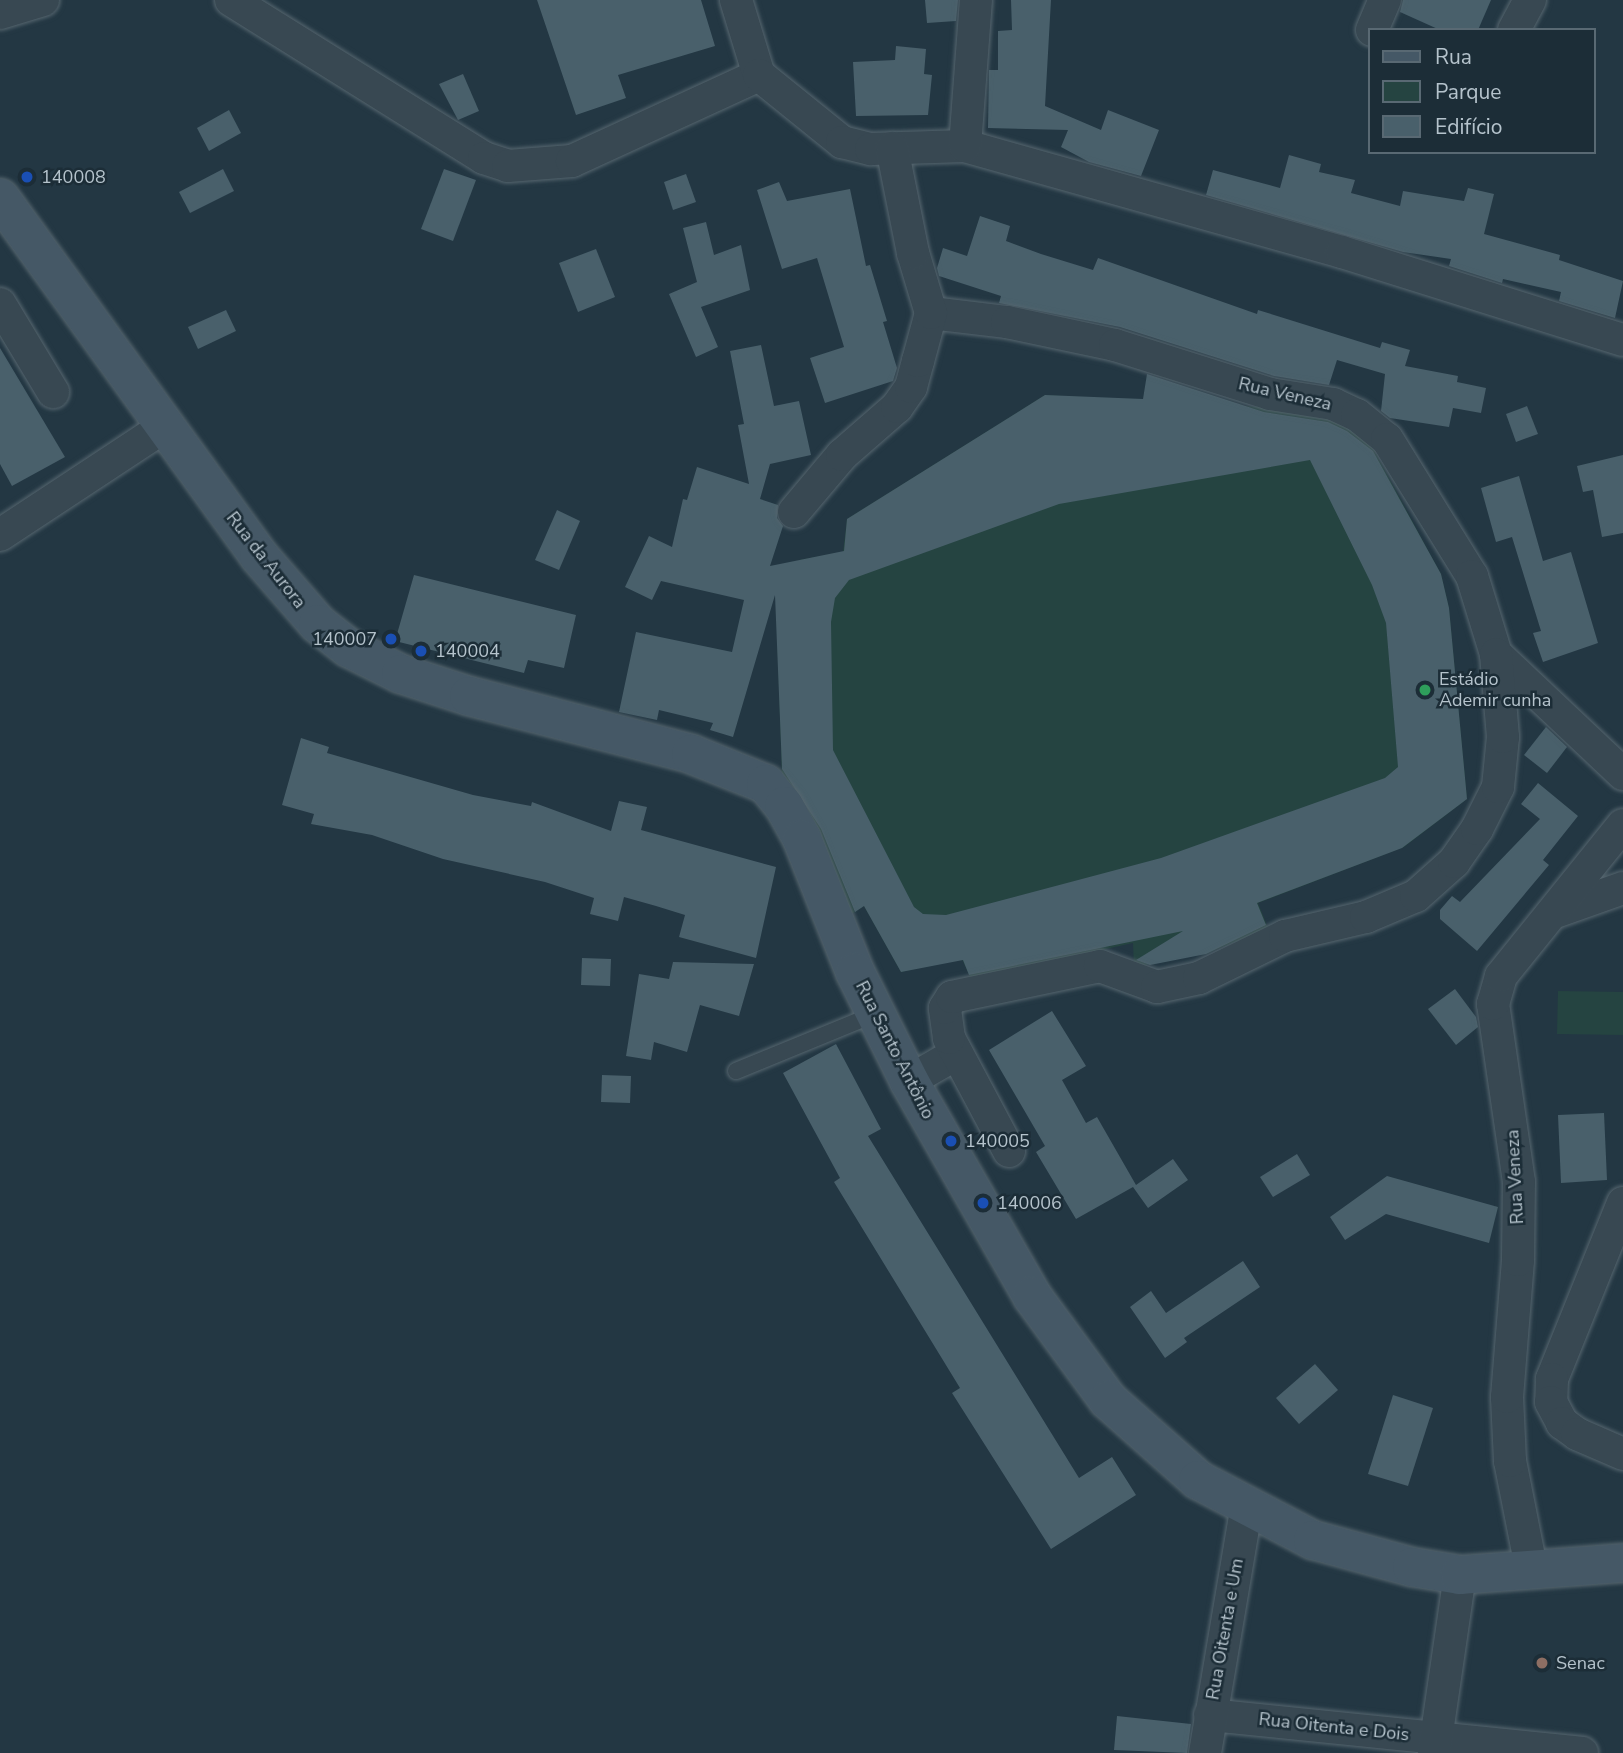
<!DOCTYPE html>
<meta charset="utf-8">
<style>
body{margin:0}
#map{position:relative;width:1623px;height:1753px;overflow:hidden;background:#233743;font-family:"Nunito Sans",sans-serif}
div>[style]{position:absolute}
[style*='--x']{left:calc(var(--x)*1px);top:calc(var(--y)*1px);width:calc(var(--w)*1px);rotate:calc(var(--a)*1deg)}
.green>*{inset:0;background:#254441}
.building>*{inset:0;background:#49606b}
.roads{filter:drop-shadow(0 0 2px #56666f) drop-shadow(0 0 2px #56666f)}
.lane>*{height:16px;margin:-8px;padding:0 8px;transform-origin:8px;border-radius:8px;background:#384852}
.street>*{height:32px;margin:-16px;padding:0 16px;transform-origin:16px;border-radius:16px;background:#384852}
.secondary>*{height:38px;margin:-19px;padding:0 19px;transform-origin:19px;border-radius:19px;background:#455866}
.dots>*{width:19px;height:19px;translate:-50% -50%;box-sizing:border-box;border:4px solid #1c2d37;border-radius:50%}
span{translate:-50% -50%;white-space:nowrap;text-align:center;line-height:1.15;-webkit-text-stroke:5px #1c2d37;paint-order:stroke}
.poi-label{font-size:18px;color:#b5c3cc}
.left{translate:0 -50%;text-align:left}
.right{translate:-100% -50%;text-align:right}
.street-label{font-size:18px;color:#b5c3cc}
.legend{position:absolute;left:1368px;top:28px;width:228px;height:126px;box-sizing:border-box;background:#1c2d37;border:2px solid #596973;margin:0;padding:9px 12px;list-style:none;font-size:21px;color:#b5c3cc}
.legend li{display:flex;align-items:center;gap:14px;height:35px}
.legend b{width:35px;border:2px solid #596973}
</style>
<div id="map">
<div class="green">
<div style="clip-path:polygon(1045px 395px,1332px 411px,1372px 447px,1441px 574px,1449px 608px,1467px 799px,1404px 847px,1258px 903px,1268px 928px,1208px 953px,1134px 967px,1133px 943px,971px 979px,962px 959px,901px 972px,864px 906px,850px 915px,782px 778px,777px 630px,799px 560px,843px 552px,847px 519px)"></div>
<div style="clip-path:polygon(1558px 991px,1623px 992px,1623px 1035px,1557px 1034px)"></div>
</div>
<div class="building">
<div style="clip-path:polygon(537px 0,701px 0,715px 46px,618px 75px,626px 98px,576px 115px)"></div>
<div style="clip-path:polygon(925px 0,958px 0,956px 21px,927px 23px)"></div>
<div style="clip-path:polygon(1011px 0,1051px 0,1045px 106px,1101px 130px,1108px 110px,1159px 130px,1141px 176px,1089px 162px,1061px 147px,1068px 130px,988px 128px,989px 70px,998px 70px,998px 31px,1012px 30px)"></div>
<div style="clip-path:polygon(1403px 0,1491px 0,1478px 30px,1440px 30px,1400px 12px)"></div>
<div style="clip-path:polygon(896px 46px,926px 49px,924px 74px,932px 75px,928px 115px,856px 116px,853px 62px,895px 60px)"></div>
<div style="clip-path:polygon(463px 74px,479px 111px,458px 120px,439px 84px)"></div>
<div style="clip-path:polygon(229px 110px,241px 133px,209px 151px,197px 128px)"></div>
<div style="clip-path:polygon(1289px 155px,1321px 164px,1319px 172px,1355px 180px,1351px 193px,1400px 206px,1403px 191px,1464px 201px,1468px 188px,1494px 194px,1484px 234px,1560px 255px,1559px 260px,1623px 281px,1615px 318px,1559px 301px,1561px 292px,1503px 279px,1502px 283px,1449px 266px,1451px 259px,1403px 252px,1206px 195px,1213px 170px,1280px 188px)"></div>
<div style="clip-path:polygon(223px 169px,234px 191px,190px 213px,179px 192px)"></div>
<div style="clip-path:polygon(444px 169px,476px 180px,453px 241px,421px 229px)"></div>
<div style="clip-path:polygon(686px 174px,696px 202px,673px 210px,664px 182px)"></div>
<div style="clip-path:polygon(779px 182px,787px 201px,850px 189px,866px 266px,870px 265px,887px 321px,883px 322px,897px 368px,893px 381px,825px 403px,810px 358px,844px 347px,817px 258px,782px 269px,757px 190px)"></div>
<div style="clip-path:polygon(980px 216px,1010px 226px,1006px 241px,1041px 254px,1093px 270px,1098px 258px,1257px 314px,1258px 310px,1380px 348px,1382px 342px,1410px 350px,1405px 366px,1458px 376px,1457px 382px,1486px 388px,1481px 413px,1453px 408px,1449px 427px,1390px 418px,1381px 411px,1385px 374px,1337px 360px,1329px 385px,1274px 376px,1120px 327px,999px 303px,1001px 296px,939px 276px,937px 268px,943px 248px,967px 256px)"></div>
<div style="clip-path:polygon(706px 222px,714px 255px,741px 245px,750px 290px,701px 307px,718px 347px,696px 357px,669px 294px,697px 282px,683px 228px)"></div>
<div style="clip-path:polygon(596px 249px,615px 297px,578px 312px,559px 263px)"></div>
<div style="clip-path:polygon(226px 310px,236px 331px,198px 349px,188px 327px)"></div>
<div style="clip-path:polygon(evenodd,761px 345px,774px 406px,799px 401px,811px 455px,770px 464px,760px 499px,778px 505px,777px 518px,783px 526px,770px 566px,844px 551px,847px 519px,1045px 395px,1143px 399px,1147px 374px,1264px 412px,1328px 422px,1347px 431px,1373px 451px,1441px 574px,1449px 608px,1467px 799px,1402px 848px,1257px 903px,1266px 925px,1206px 954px,1150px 965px,1136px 960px,1183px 931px,969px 975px,963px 960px,901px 972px,864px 906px,855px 912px,821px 829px,782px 769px,775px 595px,733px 737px,710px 730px,713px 723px,659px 710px,657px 720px,619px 712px,636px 632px,732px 652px,744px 600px,661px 581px,652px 600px,625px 587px,649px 536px,672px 547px,683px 499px,687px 500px,697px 467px,749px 484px,738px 425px,744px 424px,730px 351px,761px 345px,1310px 460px,1372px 585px,1386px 623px,1398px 767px,1385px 778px,1161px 858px,946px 915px,923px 914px,914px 907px,833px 750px,831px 622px,835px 598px,849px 580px,1059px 504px,1310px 460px)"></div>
<div style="clip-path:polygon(0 348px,65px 457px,12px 486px,0 464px)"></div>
<div style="clip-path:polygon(1527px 406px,1538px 434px,1516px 442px,1506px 414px)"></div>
<div style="clip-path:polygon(1623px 455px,1623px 533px,1602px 537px,1593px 490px,1583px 492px,1577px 466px)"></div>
<div style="clip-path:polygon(1519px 476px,1543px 561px,1571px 552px,1598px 643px,1543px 662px,1533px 633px,1541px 631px,1512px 537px,1496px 542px,1481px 488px)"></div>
<div style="clip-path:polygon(557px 510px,580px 521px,559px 570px,535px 560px)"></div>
<div style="clip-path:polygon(414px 575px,576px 615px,564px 668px,528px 660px,524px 673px,395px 641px)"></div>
<div style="clip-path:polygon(1546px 727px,1567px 747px,1547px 773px,1524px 755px)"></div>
<div style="clip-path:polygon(301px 738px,329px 747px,327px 753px,473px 795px,531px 806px,532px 802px,611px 831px,619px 801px,647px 807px,641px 830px,776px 867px,756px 958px,679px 937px,685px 915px,656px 906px,624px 897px,618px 921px,590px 914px,594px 898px,545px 882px,443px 859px,372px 835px,311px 824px,314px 814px,282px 805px)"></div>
<div style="clip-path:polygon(1538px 783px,1578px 816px,1543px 860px,1549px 865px,1477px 951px,1440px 919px,1440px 910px,1452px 896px,1460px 902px,1540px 819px,1521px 804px)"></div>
<div style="clip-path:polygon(582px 958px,611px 959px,610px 986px,581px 985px)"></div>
<div style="clip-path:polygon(673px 962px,754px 964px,739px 1016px,700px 1005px,687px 1052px,654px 1042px,651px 1060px,626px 1056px,639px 974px,669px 979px)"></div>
<div style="clip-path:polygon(1455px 989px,1476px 1017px,1478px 1027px,1456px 1045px,1428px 1009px)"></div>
<div style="clip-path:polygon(1052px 1011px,1086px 1066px,1062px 1080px,1086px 1123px,1097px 1117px,1136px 1185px,1173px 1159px,1188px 1180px,1148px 1208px,1133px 1187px,1076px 1219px,1036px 1152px,1045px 1146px,989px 1050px)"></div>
<div style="clip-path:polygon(836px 1044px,881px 1129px,868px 1136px,1079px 1478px,1112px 1457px,1136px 1495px,1051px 1549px,952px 1393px,960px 1388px,834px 1182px,840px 1178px,783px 1073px)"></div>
<div style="clip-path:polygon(602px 1075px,631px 1076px,630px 1103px,601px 1102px)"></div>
<div style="clip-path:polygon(1604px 1113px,1607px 1180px,1561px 1183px,1558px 1115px)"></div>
<div style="clip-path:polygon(1297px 1154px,1310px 1175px,1273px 1197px,1260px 1177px)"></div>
<div style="clip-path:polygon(1387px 1176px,1498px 1207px,1489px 1243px,1386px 1214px,1345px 1240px,1330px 1217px)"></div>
<div style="clip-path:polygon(1243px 1261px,1260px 1287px,1184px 1338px,1187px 1342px,1165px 1358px,1130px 1307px,1151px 1291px,1166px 1313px)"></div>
<div style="clip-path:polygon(1315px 1364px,1338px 1390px,1299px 1424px,1276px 1398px)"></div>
<div style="clip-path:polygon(1393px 1395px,1433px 1408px,1408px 1486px,1368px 1474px)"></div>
<div style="clip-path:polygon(1117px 1716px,1191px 1724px,1187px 1753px,1114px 1750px)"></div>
</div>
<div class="roads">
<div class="lane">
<div style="--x:736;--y:1071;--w:150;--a:-22.3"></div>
</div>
<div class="street">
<div style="--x:231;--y:0;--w:298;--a:32"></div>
<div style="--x:484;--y:158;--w:25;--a:18"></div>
<div style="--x:508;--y:166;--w:64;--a:-4.5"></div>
<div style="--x:572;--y:161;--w:206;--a:-24.7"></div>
<div style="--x:736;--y:0;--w:78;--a:73"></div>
<div style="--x:0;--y:13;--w:45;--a:-16.8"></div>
<div style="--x:1372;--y:30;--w:33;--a:-67"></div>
<div style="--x:1514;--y:30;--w:34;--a:-62"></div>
<div style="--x:759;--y:75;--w:107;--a:38.9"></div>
<div style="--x:842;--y:142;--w:30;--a:14"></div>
<div style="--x:871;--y:149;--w:94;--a:-1.8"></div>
<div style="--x:965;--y:146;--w:392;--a:15.7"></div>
<div style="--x:1342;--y:252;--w:294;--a:17.4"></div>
<div style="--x:965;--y:146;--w:146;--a:-85.7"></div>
<div style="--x:0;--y:304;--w:103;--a:58.9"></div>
<div style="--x:931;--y:313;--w:77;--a:6.8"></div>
<div style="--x:1007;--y:322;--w:110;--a:12"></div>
<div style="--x:1115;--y:345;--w:163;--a:17.5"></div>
<div style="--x:1270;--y:394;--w:64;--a:9"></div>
<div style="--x:1333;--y:404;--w:26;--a:25"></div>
<div style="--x:1357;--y:415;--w:38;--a:39"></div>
<div style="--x:1387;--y:439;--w:161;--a:58.2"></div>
<div style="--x:1472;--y:576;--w:82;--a:72.9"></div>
<div style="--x:1496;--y:654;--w:175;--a:43.4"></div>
<div style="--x:794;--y:512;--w:75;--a:-49.9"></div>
<div style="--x:842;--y:455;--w:73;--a:-41.1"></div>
<div style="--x:897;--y:407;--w:24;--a:-55"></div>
<div style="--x:911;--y:387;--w:27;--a:-75"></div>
<div style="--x:918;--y:361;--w:50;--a:-74.8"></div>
<div style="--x:931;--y:313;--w:63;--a:-106.7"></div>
<div style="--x:913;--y:253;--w:107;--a:-101.3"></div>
<div style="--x:0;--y:535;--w:198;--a:-33.4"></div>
<div style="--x:1558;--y:911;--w:69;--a:-19.5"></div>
<div style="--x:909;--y:1081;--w:54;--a:-29.9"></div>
<div style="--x:1009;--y:1151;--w:128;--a:-118"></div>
<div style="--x:949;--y:1038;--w:30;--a:-98"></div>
<div style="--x:945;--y:1008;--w:13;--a:-58"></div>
<div style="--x:952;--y:997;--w:151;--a:-11.8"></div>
<div style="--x:1100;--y:966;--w:61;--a:20.2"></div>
<div style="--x:1157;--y:987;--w:43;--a:-12.1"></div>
<div style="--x:1199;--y:978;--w:96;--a:-26"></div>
<div style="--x:1285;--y:936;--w:83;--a:-13.2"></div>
<div style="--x:1366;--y:917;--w:54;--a:-22.8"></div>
<div style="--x:1416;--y:896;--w:51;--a:-41.8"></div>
<div style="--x:1454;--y:862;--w:40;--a:-55.1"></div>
<div style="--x:1477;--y:829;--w:47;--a:-63.4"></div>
<div style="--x:1498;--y:787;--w:50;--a:-84.3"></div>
<div style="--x:1503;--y:737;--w:83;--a:-94.8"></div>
<div style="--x:1623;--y:1203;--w:190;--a:112"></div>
<div style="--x:1552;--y:1379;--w:23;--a:92"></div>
<div style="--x:1551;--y:1402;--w:24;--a:62"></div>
<div style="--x:1562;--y:1423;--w:19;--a:36"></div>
<div style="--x:1577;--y:1434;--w:50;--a:23.5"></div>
<div style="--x:1532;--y:1572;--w:113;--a:-101.2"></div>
<div style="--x:1510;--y:1461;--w:64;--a:-92.7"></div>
<div style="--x:1507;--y:1397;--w:137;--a:-85.4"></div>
<div style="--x:1518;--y:1260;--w:78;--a:-89.3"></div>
<div style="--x:1519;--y:1182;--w:180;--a:-98.3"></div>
<div style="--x:1493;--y:1004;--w:29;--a:-74"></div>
<div style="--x:1501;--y:976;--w:194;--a:-51.1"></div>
<div style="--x:1210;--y:1715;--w:374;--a:5.8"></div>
<div style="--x:1205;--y:1753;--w:252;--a:-80.4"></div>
<div style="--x:1434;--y:1753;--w:180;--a:-81.7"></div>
</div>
<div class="secondary">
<div style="--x:0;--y:198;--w:442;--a:54.1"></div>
<div style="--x:259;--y:556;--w:90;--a:49.1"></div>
<div style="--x:318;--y:624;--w:39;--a:38"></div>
<div style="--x:349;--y:648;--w:58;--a:26.6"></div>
<div style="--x:401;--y:674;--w:71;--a:17.9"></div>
<div style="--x:469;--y:696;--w:229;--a:14.6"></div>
<div style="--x:691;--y:754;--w:81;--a:21.8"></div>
<div style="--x:766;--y:784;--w:28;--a:51"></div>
<div style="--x:784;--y:806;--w:38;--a:61"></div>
<div style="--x:802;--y:839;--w:143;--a:68.3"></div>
<div style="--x:855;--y:972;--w:122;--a:63.6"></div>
<div style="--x:909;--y:1081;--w:248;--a:60.2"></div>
<div style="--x:1032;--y:1296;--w:129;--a:53.8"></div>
<div style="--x:1108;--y:1400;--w:120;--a:41.6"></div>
<div style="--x:1198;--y:1480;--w:130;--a:27.6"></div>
<div style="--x:1313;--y:1540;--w:103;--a:15.3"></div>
<div style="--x:1412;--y:1567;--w:49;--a:9.5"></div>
<div style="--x:1460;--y:1575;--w:163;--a:-4.2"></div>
</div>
</div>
<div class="dots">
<div style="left:27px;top:177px;background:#1a4fb4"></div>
<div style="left:391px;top:639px;background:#1a4fb4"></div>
<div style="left:421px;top:651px;background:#1a4fb4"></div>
<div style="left:1425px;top:690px;background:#2e9e5b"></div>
<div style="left:951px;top:1141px;background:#1a4fb4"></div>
<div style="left:983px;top:1203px;background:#1a4fb4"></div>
<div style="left:1542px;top:1663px;background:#8d6e63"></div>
</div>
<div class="poi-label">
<span class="left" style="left:41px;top:177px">140008</span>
<span class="right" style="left:377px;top:639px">140007</span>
<span class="left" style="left:435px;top:651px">140004</span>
<span class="left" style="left:1439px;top:690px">Estádio<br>Ademir cunha</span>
<span class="left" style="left:965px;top:1141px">140005</span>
<span class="left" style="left:997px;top:1203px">140006</span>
<span class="left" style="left:1556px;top:1663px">Senac</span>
</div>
<div class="street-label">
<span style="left:1285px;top:394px;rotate:13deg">Rua Veneza</span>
<span style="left:266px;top:560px;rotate:52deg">Rua da Aurora</span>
<span style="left:895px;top:1050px;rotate:63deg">Rua Santo Antônio</span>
<span style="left:1515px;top:1177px;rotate:-93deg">Rua Veneza</span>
<span style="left:1225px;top:1629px;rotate:-80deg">Rua Oitenta e Um</span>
<span style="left:1334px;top:1727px;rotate:6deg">Rua Oitenta e Dois</span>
</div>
<ul class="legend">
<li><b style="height:9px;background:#455866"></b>Rua</li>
<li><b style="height:19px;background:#254441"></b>Parque</li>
<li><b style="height:19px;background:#49606b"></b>Edifício</li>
</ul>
</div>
